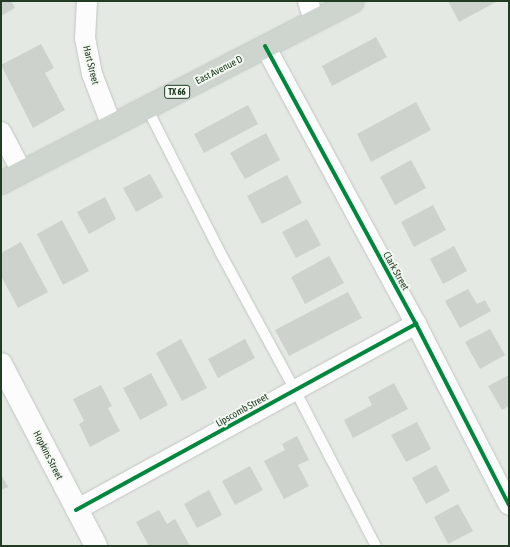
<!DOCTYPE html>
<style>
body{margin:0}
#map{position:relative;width:510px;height:547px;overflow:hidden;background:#e4e9e4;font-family:"Asap Condensed",sans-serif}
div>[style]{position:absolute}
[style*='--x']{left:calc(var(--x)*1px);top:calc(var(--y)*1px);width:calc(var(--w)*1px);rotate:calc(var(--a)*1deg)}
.building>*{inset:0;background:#cdd2cd}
.roads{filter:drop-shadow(0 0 1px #c1c6c1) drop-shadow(0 0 1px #c1c6c1)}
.service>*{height:10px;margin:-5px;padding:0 5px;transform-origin:5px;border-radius:5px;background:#fbfcfb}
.minor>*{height:20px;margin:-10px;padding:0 10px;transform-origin:10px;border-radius:10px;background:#fbfcfb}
.tertiary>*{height:22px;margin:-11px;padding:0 11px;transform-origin:11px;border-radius:11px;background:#fbfcfb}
.primary>*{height:22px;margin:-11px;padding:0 11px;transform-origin:11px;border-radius:11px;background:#ced5cf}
.cycleway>*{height:4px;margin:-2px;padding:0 2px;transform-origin:2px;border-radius:2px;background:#00873e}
span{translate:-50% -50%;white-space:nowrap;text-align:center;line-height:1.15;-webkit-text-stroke:4px #f3f8f2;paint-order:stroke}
.shield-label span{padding:1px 3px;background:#f3f8f2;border:1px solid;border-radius:3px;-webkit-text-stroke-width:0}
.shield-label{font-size:9px;color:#223c24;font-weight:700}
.street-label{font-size:10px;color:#223c24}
.frame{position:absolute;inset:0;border:2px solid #223c24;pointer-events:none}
</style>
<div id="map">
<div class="building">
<div style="clip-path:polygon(1px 1px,11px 1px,15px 8px,1px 16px)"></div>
<div style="clip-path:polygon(448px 1px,498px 1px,459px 22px)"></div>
<div style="clip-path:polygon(376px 37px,387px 57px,332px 86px,322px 66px)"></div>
<div style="clip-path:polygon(41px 44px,54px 68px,45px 73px,65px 110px,33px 128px,1px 65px)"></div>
<div style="clip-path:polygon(416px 102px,431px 130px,371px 162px,357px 134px)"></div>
<div style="clip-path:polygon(248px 105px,258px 124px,204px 153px,194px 134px)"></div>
<div style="clip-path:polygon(266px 133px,280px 160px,245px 179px,230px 153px)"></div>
<div style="clip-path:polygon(411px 160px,426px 188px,395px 205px,380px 177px)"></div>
<div style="clip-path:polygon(150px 174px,163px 197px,136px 212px,123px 188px)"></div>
<div style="clip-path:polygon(287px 175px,302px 203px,262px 224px,247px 196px)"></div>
<div style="clip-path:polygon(105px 197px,116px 219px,89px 234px,77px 212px)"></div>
<div style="clip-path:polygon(433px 205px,446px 230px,414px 247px,401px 222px)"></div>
<div style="clip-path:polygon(307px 219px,321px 245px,296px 258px,282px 232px)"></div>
<div style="clip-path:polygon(62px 220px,89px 271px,63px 285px,37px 234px)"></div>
<div style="clip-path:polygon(21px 242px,48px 292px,18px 308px,1px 276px,1px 253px)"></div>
<div style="clip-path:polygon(454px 246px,467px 271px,443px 284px,430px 259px)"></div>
<div style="clip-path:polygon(329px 256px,344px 283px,305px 304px,291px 277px)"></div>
<div style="clip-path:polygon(468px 289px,477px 304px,485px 300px,491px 311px,460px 328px,445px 301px)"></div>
<div style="clip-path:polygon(348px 292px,362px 318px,289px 356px,275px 330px)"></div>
<div style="clip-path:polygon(490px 329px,505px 355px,480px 369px,465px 342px)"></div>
<div style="clip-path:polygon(181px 339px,207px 388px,182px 401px,156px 353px)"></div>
<div style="clip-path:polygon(245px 339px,255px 358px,218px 378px,208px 359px)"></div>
<div style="clip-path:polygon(151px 373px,168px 405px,140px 420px,123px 388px)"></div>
<div style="clip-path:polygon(509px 375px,509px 406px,502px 410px,488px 386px)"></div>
<div style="clip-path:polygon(394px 383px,408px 409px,353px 438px,344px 420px,372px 405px,368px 397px)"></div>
<div style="clip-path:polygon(101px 385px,112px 406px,108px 408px,120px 431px,90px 447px,79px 424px,84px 421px,73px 399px)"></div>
<div style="clip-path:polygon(417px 422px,431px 449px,406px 462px,391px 435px)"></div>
<div style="clip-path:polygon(297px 436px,309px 460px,298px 465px,309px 486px,284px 499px,264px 461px,285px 450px,282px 444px)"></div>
<div style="clip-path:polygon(436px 465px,450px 491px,426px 504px,412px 478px)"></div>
<div style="clip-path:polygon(250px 466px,263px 490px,235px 505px,222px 481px)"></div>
<div style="clip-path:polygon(1px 474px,8px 487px,1px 490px)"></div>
<div style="clip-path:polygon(209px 490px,222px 515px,197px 528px,184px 504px)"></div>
<div style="clip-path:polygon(458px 504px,473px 531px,448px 544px,434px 517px)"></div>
<div style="clip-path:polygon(159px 510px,167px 524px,175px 519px,190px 546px,149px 546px,136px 522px)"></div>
</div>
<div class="roads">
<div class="service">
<div style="--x:147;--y:108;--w:161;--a:63.1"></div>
<div style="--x:220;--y:252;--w:157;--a:61.5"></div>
<div style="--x:295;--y:390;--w:176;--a:62.6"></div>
</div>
<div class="minor">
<div style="--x:87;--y:1;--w:37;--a:93"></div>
<div style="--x:85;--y:38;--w:37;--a:79"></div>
<div style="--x:92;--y:74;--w:56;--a:69"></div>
<div style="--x:308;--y:1;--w:21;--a:73"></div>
<div style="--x:265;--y:46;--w:316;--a:61.5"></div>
<div style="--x:416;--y:324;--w:203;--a:62.8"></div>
<div style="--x:1;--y:132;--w:45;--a:62.3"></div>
<div style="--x:76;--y:510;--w:388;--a:-28.7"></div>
</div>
<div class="tertiary">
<div style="--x:1;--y:364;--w:205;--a:62.4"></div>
</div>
<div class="primary">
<div style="--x:1;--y:183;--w:396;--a:-27.3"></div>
</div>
</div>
<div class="cycleway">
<div style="--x:265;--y:46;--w:316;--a:61.5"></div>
<div style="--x:416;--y:324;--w:203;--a:62.8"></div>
<div style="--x:76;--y:510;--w:388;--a:-28.7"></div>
</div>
<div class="shield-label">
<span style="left:177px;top:92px">TX 66</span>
</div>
<div class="street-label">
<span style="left:91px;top:65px;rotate:76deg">Hart Street</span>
<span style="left:219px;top:70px;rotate:-27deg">East Avenue D</span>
<span style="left:396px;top:271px;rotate:61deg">Clark Street</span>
<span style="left:242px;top:410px;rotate:-29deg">Lipscomb Street</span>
<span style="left:48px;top:455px;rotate:63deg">Hopkins Street</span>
</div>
<div class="frame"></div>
</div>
